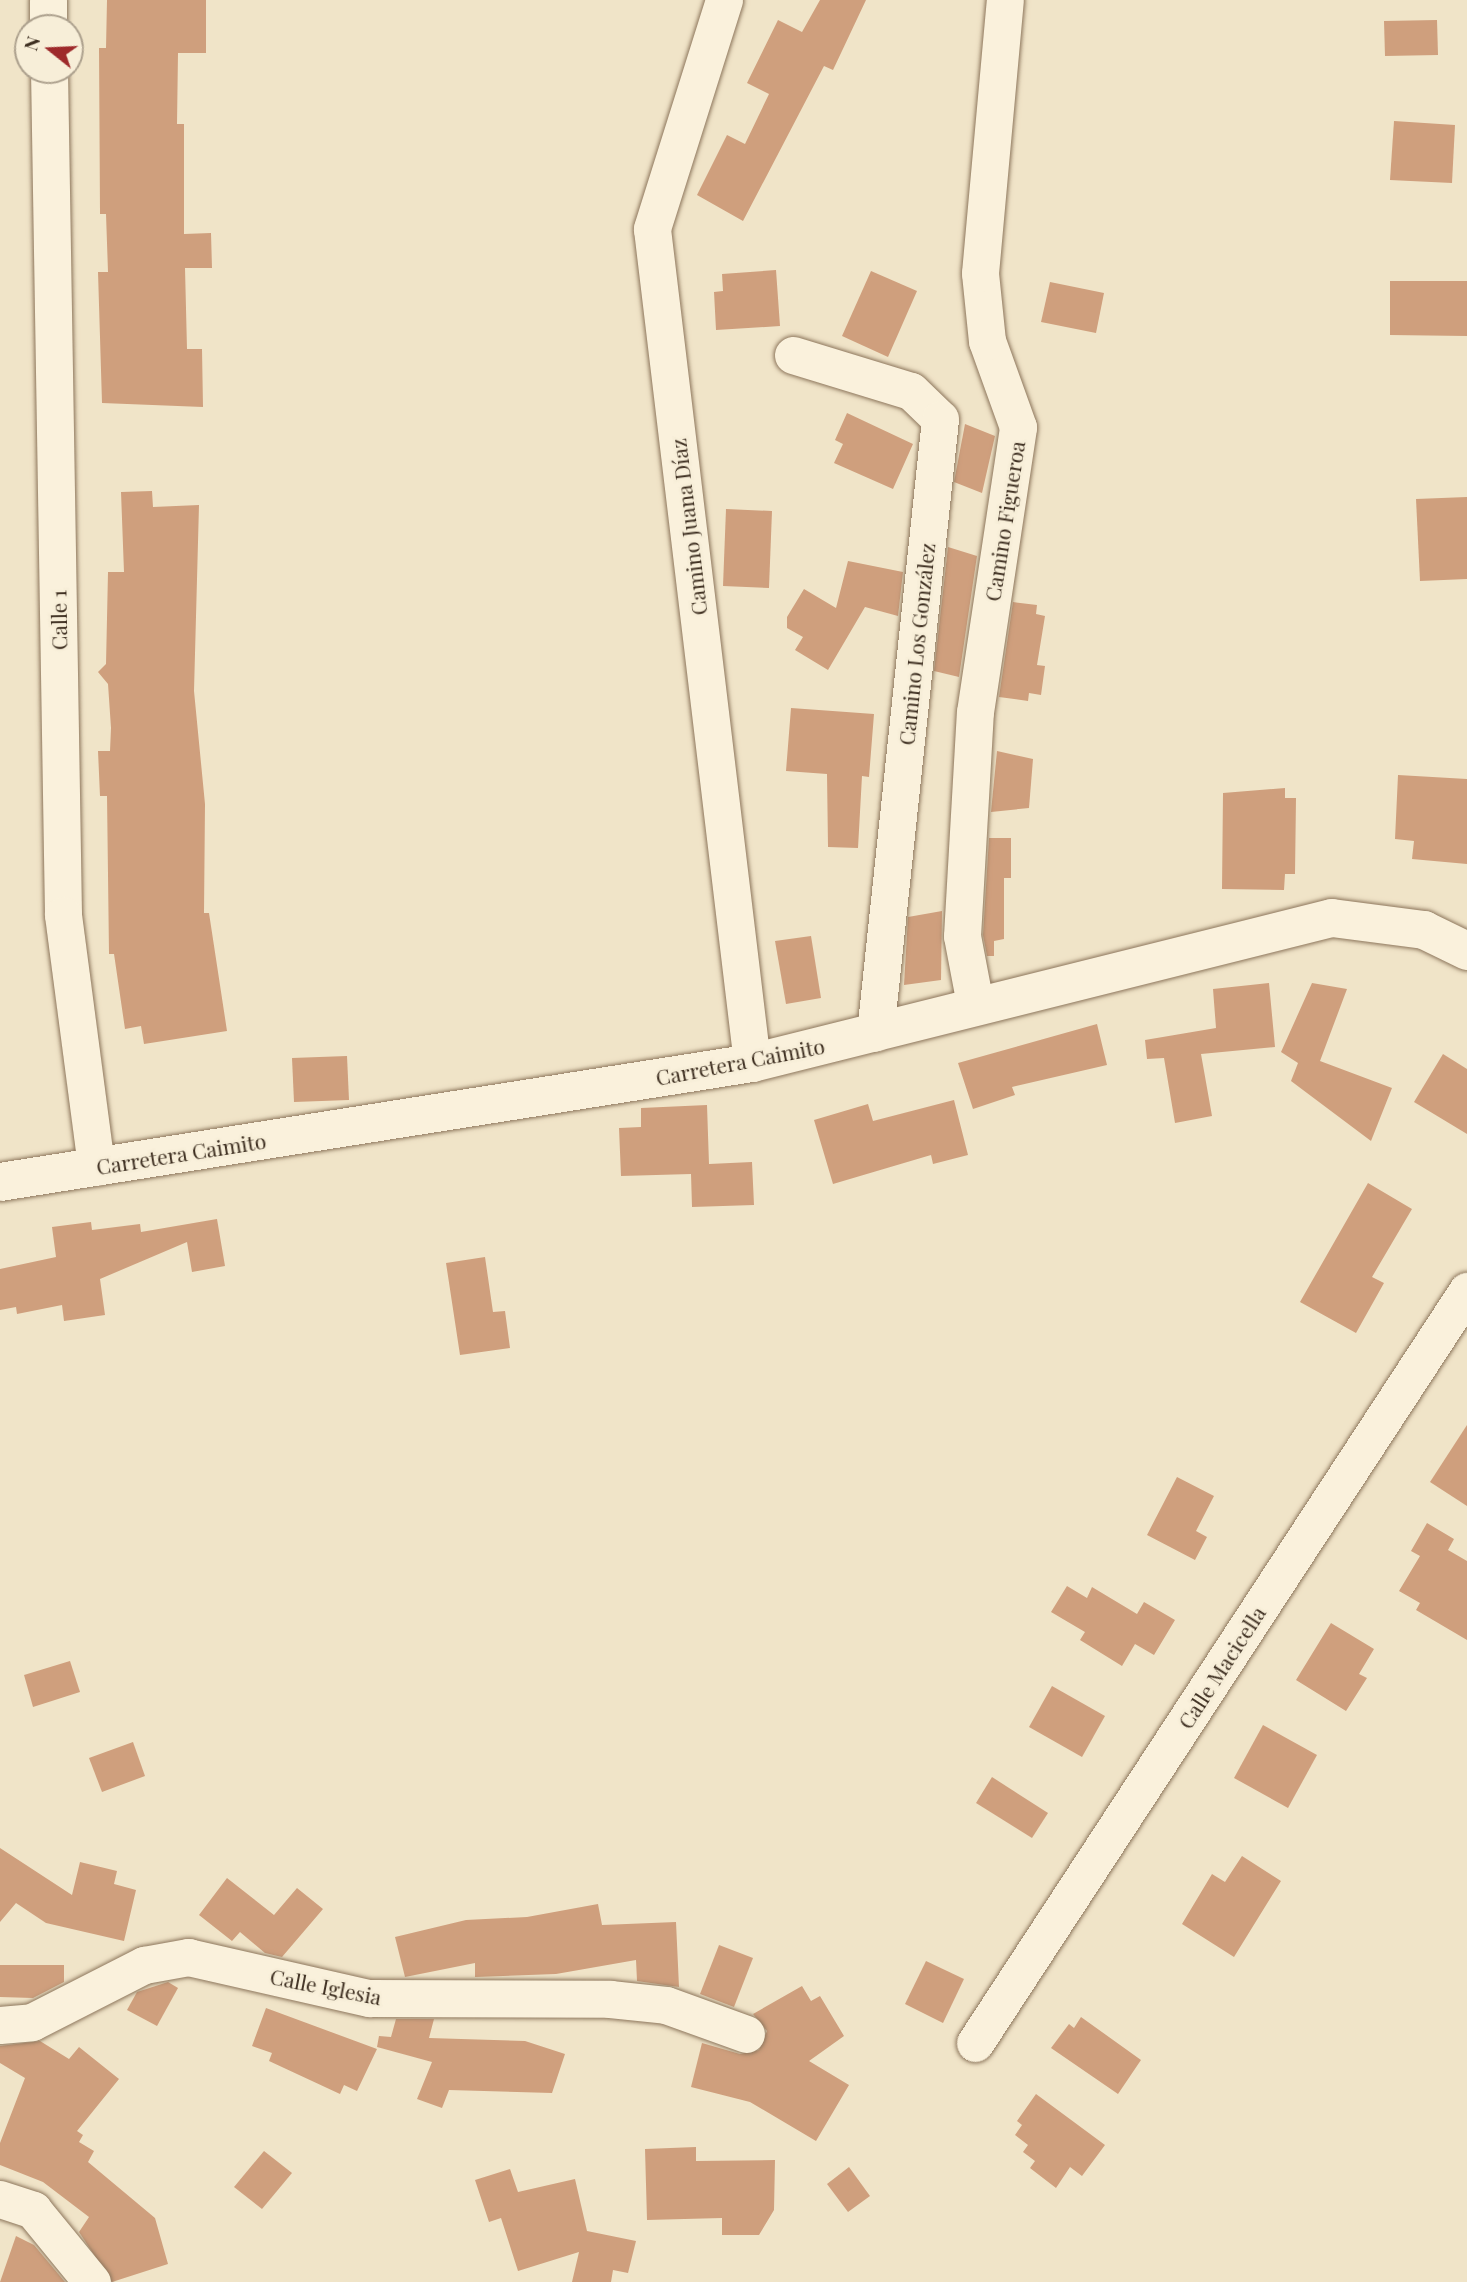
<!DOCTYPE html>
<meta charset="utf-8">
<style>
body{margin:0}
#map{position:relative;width:1467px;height:2282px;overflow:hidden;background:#f0e4c8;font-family:"Playfair Display",serif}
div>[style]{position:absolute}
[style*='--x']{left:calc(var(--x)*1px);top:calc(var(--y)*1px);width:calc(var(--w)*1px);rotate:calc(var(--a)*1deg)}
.building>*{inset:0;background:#cf9f7d}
.roads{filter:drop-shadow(0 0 2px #8d765c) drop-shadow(0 0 2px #8d765c)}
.minor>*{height:37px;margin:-18.5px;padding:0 18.5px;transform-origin:18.5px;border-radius:18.5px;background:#faf1dc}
.tertiary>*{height:38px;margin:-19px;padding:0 19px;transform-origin:19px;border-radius:19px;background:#faf1dc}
span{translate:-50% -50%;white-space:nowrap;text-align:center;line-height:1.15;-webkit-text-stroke:5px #f7eed8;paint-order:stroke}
.street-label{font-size:21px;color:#3d2e20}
.north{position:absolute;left:14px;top:14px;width:70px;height:70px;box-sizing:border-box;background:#f7eed8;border:2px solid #ada18e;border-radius:50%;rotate:288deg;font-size:19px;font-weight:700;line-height:28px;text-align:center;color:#3d2e20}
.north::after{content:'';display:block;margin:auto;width:24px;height:32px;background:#9e2a2b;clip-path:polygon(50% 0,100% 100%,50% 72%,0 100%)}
</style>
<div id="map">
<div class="building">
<div style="clip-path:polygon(107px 0,206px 0,206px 53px,178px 53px,177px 124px,184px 124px,184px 234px,211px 233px,212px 268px,185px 268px,187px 349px,202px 349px,203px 407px,102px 403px,98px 272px,108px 272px,106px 214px,100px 214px,99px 48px,106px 48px)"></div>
<div style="clip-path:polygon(820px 0,866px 0,833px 70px,824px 66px,743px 221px,697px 195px,727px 135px,745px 144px,769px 94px,747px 83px,778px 20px,802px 32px)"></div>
<div style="clip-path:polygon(1437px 20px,1438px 55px,1385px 56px,1384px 21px)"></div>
<div style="clip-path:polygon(1394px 121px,1455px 125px,1452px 183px,1390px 180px)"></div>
<div style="clip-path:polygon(776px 270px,780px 326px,716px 330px,714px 292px,723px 291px,722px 274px)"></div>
<div style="clip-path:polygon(871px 271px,917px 291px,888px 357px,842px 336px)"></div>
<div style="clip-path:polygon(1390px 281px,1467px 281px,1467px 336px,1390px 335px)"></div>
<div style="clip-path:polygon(1050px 282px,1104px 293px,1096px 333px,1041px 322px)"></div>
<div style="clip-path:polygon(847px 413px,913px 444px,893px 489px,834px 463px,843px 444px,835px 440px)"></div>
<div style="clip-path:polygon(965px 424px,995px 436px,982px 493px,954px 482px)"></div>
<div style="clip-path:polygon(152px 491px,153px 507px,199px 505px,194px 691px,205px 804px,204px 913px,209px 913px,227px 1031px,144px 1044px,141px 1026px,125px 1029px,114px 954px,109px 954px,107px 796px,100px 796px,98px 751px,110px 751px,111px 728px,108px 684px,98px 672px,106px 664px,108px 572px,124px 572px,121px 492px)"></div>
<div style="clip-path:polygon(1467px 497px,1467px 579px,1420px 581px,1416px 499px)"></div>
<div style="clip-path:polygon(726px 509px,772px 511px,769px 588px,723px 586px)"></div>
<div style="clip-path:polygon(948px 547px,977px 556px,959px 677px,934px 671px)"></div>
<div style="clip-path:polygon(848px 561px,903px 572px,898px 616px,865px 607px,828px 670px,795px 650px,803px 637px,787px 628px,787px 617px,804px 589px,836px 608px)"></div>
<div style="clip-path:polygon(1013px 602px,1037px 605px,1036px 614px,1045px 616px,1037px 665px,1045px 666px,1041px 695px,1029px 693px,1028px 701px,999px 697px)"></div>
<div style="clip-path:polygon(791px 708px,874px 714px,869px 777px,862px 776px,858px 848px,828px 847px,827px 774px,786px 771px)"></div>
<div style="clip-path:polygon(997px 751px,1033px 759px,1029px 808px,991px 812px)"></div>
<div style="clip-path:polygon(1398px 775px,1467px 779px,1467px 864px,1412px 859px,1414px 841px,1395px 839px)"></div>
<div style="clip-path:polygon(1285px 788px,1285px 798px,1296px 798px,1295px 874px,1285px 874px,1284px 890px,1222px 889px,1223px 793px)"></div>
<div style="clip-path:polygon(989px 838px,1011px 838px,1011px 878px,1004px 878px,1004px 939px,994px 941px,994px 956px,987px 956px,983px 935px)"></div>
<div style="clip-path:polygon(942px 911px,941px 980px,904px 985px,908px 917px)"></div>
<div style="clip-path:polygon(811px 936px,821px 998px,786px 1004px,775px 941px)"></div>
<div style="clip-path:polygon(1269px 983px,1275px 1047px,1201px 1054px,1212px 1116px,1175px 1123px,1164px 1058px,1147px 1059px,1145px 1040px,1216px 1028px,1213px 989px)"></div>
<div style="clip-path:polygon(1312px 983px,1347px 989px,1320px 1061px,1392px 1088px,1371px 1141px,1291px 1081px,1298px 1063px,1281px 1052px)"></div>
<div style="clip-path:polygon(1097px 1024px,1107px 1065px,1012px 1087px,1015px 1095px,973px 1109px,958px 1063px)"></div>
<div style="clip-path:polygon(1443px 1054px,1467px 1069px,1467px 1134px,1414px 1102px)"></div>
<div style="clip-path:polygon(347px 1056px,349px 1100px,294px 1102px,292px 1058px)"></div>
<div style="clip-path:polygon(954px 1100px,968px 1155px,933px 1164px,931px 1155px,833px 1184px,814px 1120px,868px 1104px,873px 1121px)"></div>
<div style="clip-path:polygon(707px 1105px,709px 1164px,752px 1162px,754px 1205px,692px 1207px,691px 1174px,621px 1176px,619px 1128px,641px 1127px,641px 1108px)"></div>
<div style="clip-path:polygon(1368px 1183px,1412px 1209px,1372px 1277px,1384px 1283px,1356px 1333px,1300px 1302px)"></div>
<div style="clip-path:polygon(217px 1219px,225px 1266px,192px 1272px,187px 1242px,100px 1279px,105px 1315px,64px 1321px,62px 1305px,17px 1314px,16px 1307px,0 1310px,0 1269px,56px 1257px,52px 1227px,91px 1222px,92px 1230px,140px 1224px,141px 1232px)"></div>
<div style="clip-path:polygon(485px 1257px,493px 1312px,505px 1311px,510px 1348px,460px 1355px,446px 1263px)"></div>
<div style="clip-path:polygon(1467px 1425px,1467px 1506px,1430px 1482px)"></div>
<div style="clip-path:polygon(1177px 1477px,1214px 1496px,1196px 1531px,1207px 1537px,1195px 1560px,1147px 1535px)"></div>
<div style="clip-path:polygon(1427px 1523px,1454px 1539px,1448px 1550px,1467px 1561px,1467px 1640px,1416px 1610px,1420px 1603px,1399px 1591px,1420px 1556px,1411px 1551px)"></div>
<div style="clip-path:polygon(1067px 1586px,1087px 1598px,1092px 1587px,1137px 1614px,1144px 1602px,1175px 1620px,1154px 1655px,1135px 1644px,1122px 1666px,1080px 1640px,1085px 1632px,1051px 1612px)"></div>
<div style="clip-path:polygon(1331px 1623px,1374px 1649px,1359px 1674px,1367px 1678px,1346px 1711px,1296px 1680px)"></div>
<div style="clip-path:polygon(70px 1661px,80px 1692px,33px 1707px,24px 1675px)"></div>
<div style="clip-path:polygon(1052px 1686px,1105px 1716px,1082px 1757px,1029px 1727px)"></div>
<div style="clip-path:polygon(1263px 1725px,1317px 1755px,1288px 1808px,1234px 1778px)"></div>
<div style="clip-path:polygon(133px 1742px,145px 1776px,102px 1792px,89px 1758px)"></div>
<div style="clip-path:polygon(992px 1777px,1048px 1813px,1032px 1838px,976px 1803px)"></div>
<div style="clip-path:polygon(0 1848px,72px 1895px,80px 1862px,117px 1871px,114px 1884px,136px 1890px,124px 1941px,46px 1923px,16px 1903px,0 1922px)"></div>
<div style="clip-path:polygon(1242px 1856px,1281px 1881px,1234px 1957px,1182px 1924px,1212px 1874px,1225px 1882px)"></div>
<div style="clip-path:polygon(227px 1878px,274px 1915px,297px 1888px,323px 1909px,282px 1957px,265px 1953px,240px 1932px,232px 1941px,199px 1915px)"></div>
<div style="clip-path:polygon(598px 1904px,602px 1925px,676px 1922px,679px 1987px,637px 1981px,636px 1960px,556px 1974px,475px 1977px,475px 1963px,405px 1977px,395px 1937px,466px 1920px,527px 1917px)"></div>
<div style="clip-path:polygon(719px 1945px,753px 1958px,734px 2007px,700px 1994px)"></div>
<div style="clip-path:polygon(926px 1961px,964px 1979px,943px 2023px,905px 2004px)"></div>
<div style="clip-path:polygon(0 1965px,64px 1965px,64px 1982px,33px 1998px,0 1997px)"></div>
<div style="clip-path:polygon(168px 1982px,178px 1988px,157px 2026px,127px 2010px,137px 1992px)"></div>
<div style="clip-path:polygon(802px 1986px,811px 2001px,820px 1996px,844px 2036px,809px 2061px,849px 2085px,816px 2141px,750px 2102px,691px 2087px,702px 2043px,740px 2054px,759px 2050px,767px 2031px,753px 2014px)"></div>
<div style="clip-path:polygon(266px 2008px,377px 2049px,357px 2091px,344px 2085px,340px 2094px,269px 2061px,272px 2053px,252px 2046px)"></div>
<div style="clip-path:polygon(1081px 2017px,1141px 2060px,1118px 2094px,1051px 2048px,1069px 2024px,1074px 2028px)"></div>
<div style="clip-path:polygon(396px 2019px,434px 2019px,429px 2038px,525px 2041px,565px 2054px,552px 2093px,449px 2090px,442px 2108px,417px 2099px,432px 2062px,377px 2047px,379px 2036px,391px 2037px)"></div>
<div style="clip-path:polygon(40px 2041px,69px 2059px,79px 2047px,119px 2079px,77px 2131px,83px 2135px,79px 2142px,94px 2151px,88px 2162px,155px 2218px,168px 2264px,112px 2282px,79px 2232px,89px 2217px,43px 2182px,0 2165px,0 2143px,25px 2078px,0 2063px,0 2046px)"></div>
<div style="clip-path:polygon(1036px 2094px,1105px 2145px,1082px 2176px,1070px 2167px,1056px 2188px,1030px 2168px,1035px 2161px,1023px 2152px,1028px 2145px,1015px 2135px,1022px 2125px,1017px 2121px)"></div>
<div style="clip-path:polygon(696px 2147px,696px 2161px,775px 2160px,774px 2210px,759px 2235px,722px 2235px,722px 2218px,647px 2220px,645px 2149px)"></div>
<div style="clip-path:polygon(264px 2151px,292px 2173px,262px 2209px,234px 2187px)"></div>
<div style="clip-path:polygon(849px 2167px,870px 2196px,848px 2212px,827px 2184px)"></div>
<div style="clip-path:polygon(510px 2169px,518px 2192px,575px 2179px,587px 2231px,636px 2241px,628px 2273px,613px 2270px,611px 2282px,572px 2282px,579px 2252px,518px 2271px,501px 2218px,489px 2222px,475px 2180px)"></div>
<div style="clip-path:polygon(16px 2236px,34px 2245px,65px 2282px,0 2282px)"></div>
</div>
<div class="roads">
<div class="minor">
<div style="--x:48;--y:0;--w:28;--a:90"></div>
<div style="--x:724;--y:0;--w:240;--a:107.5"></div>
<div style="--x:652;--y:229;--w:840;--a:83.16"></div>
<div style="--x:49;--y:70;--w:845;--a:89.05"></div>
<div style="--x:63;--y:915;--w:254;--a:82.5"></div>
<div style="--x:793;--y:355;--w:123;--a:17"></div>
<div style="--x:911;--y:391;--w:40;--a:44"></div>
<div style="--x:940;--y:419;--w:617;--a:96.04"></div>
<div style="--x:975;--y:1004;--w:69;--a:-100.8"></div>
<div style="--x:962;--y:936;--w:224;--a:-86.7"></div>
<div style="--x:975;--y:712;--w:288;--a:-81.4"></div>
<div style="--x:1018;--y:427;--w:91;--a:-109.8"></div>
<div style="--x:987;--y:341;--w:68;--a:-95.9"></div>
<div style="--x:980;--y:273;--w:274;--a:-84.8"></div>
<div style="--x:0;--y:2025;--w:32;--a:-5"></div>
<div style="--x:32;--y:2022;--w:126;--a:-27"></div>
<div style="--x:144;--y:1965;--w:45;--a:-10.3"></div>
<div style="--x:188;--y:1957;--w:186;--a:12.8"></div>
<div style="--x:369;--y:1998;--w:241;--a:0.2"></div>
<div style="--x:610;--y:1999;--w:56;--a:6.1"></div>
<div style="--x:666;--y:2005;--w:85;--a:19.9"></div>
<div style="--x:975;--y:2043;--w:899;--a:-56.81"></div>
<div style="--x:0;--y:2199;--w:35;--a:18"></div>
<div style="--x:33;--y:2210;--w:93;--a:50.7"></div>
</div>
<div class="tertiary">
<div style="--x:0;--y:1182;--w:761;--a:-8.99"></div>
<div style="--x:752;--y:1063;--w:598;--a:-14.04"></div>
<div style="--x:1332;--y:918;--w:93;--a:7.4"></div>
<div style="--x:1424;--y:930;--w:48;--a:26"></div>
</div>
</div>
<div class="street-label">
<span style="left:1004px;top:521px;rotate:-81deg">Camino Figueroa</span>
<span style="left:688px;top:527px;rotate:-97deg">Camino Juana Díaz</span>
<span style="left:58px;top:620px;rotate:-91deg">Calle 1</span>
<span style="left:916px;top:644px;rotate:-84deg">Camino Los González</span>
<span style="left:740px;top:1061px;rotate:-11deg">Carretera Caimito</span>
<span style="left:181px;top:1153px;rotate:-9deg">Carretera Caimito</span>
<span style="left:1221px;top:1667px;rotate:-57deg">Calle Macicella</span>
<span style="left:326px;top:1986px;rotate:11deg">Calle Iglesia</span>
</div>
<div class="north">N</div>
</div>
